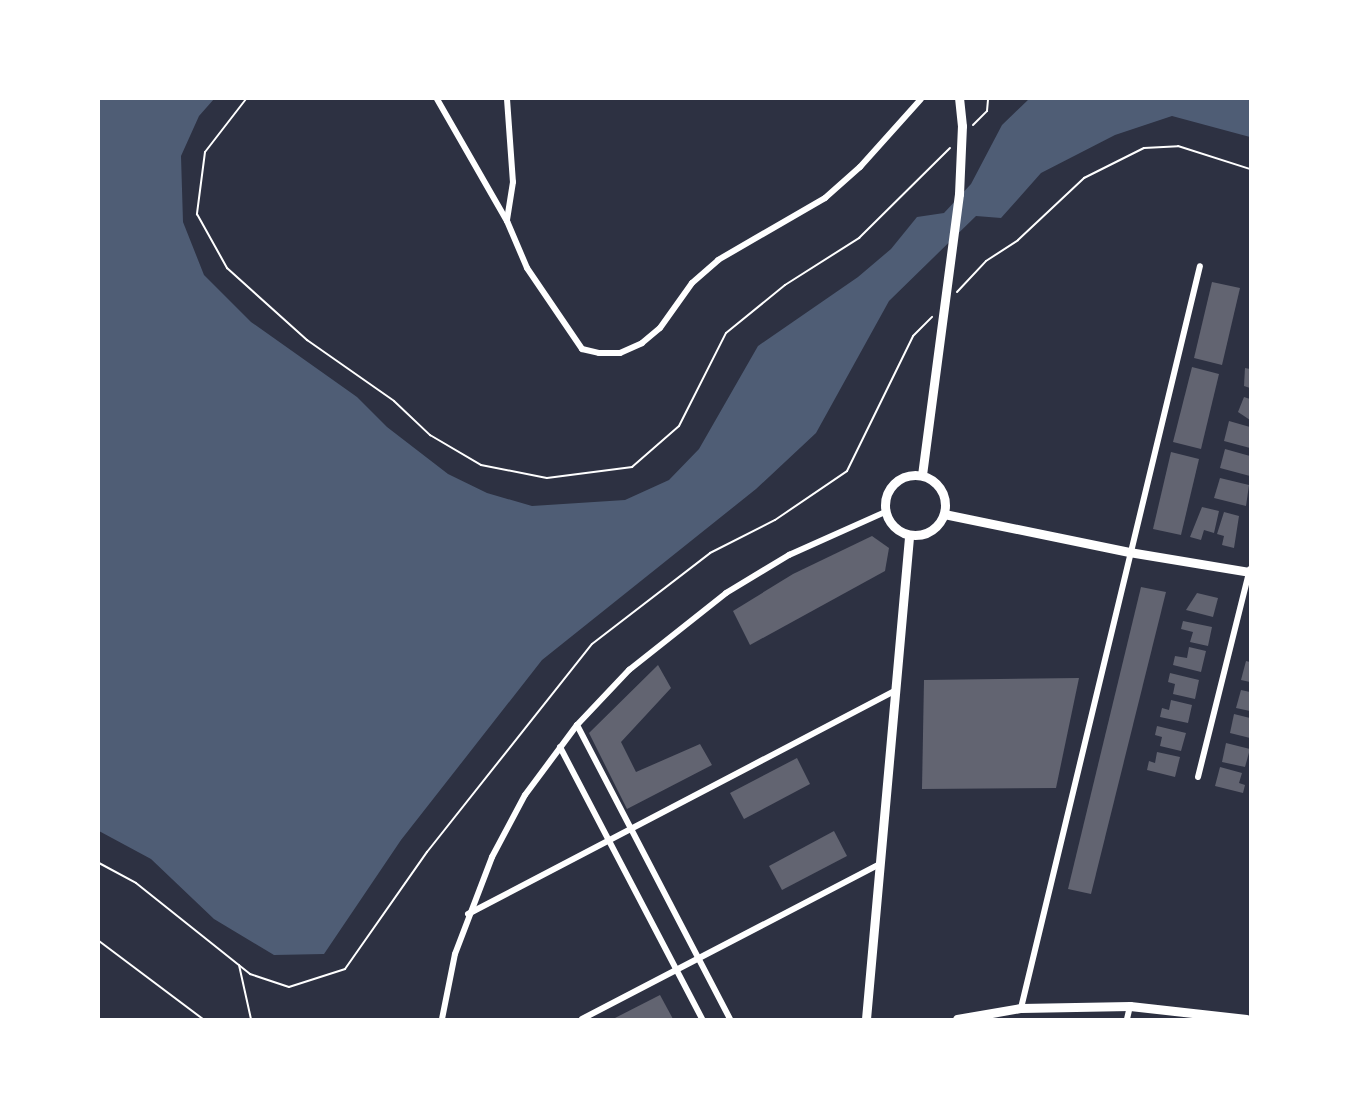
<!DOCTYPE html>
<style>
body{margin:0}
#map{position:relative;width:1349px;height:1118px;overflow:hidden;background:#2d3142;font-family:"Roboto Serif",serif}
div>[style]{position:absolute}
[style*='--x']{left:calc(var(--x)*1px);top:calc(var(--y)*1px);width:calc(var(--w)*1px);rotate:calc(var(--a)*1deg)}
.water>*{inset:0;background:#4f5d75}
.building>*{inset:0;background:#626471}
.path>*{height:2px;margin:-1px;padding:0 1px;transform-origin:1px;border-radius:1px;background:#fff}
.minor>*{height:6px;margin:-3px;padding:0 3px;transform-origin:3px;border-radius:3px;background:#fff}
.tertiary>*{height:9px;margin:-4.5px;padding:0 4.5px;transform-origin:4.5px;border-radius:4.5px;background:#fff}
.tertiary>.ring{margin:-4.5px;padding:0;box-sizing:content-box;background:none;border:9px solid #fff;border-radius:50%}
span{translate:-50% -50%;white-space:nowrap;text-align:center;line-height:1.15;-webkit-text-stroke:5px #fff;paint-order:stroke}
.frame{position:absolute;inset:0;border:100px solid #fff;pointer-events:none}
</style>
<div id="map">
<div class="water">
<div style="clip-path:polygon(99px 99px,214px 99px,199px 116px,181px 156px,183px 222px,204px 275px,251px 322px,357px 397px,387px 427px,448px 474px,487px 493px,532px 506px,625px 500px,669px 480px,699px 449px,758px 346px,858px 277px,891px 249px,917px 217px,944px 213px,971px 184px,1002px 125px,1029px 99px,1250px 99px,1250px 137px,1172px 116px,1115px 135px,1041px 173px,1001px 218px,976px 216px,889px 301px,816px 433px,756px 489px,542px 660px,401px 840px,324px 954px,274px 955px,214px 919px,151px 859px,99px 831px)"></div>
</div>
<div class="building">
<div style="clip-path:polygon(1212px 282px,1240px 288px,1222px 365px,1194px 358px)"></div>
<div style="clip-path:polygon(1192px 367px,1219px 374px,1201px 449px,1173px 442px)"></div>
<div style="clip-path:polygon(1245px 368px,1250px 369px,1250px 388px,1244px 386px)"></div>
<div style="clip-path:polygon(1244px 397px,1250px 399px,1250px 420px,1238px 412px)"></div>
<div style="clip-path:polygon(1229px 421px,1250px 427px,1250px 448px,1224px 441px)"></div>
<div style="clip-path:polygon(1225px 449px,1250px 456px,1250px 476px,1220px 468px)"></div>
<div style="clip-path:polygon(1171px 452px,1199px 459px,1181px 535px,1153px 529px)"></div>
<div style="clip-path:polygon(1220px 478px,1249px 485px,1246px 506px,1214px 498px)"></div>
<div style="clip-path:polygon(1202px 507px,1219px 511px,1214px 533px,1204px 530px,1201px 540px,1190px 537px)"></div>
<div style="clip-path:polygon(1224px 512px,1239px 516px,1234px 548px,1222px 545px,1224px 536px,1217px 534px)"></div>
<div style="clip-path:polygon(872px 536px,889px 548px,885px 571px,750px 645px,733px 611px,793px 574px)"></div>
<div style="clip-path:polygon(1141px 587px,1166px 592px,1091px 894px,1068px 889px)"></div>
<div style="clip-path:polygon(1197px 593px,1218px 598px,1213px 617px,1186px 610px)"></div>
<div style="clip-path:polygon(1183px 621px,1212px 627px,1208px 646px,1190px 642px,1193px 632px,1181px 629px)"></div>
<div style="clip-path:polygon(1189px 647px,1206px 651px,1201px 672px,1173px 665px,1175px 656px,1187px 658px)"></div>
<div style="clip-path:polygon(1246px 661px,1250px 662px,1250px 682px,1241px 680px)"></div>
<div style="clip-path:polygon(658px 665px,671px 688px,621px 742px,636px 772px,700px 744px,712px 765px,627px 809px,589px 733px)"></div>
<div style="clip-path:polygon(1170px 673px,1199px 680px,1195px 699px,1173px 694px,1175px 684px,1168px 682px)"></div>
<div style="clip-path:polygon(1079px 678px,1056px 788px,922px 789px,924px 680px)"></div>
<div style="clip-path:polygon(1241px 690px,1250px 692px,1250px 711px,1236px 708px)"></div>
<div style="clip-path:polygon(1171px 700px,1192px 705px,1188px 723px,1160px 717px,1162px 708px,1169px 710px)"></div>
<div style="clip-path:polygon(1234px 714px,1250px 718px,1250px 738px,1230px 733px)"></div>
<div style="clip-path:polygon(1157px 726px,1186px 733px,1181px 751px,1160px 746px,1162px 737px,1155px 735px)"></div>
<div style="clip-path:polygon(1226px 743px,1250px 749px,1245px 767px,1222px 762px)"></div>
<div style="clip-path:polygon(1157px 752px,1180px 757px,1175px 777px,1147px 770px,1149px 761px,1155px 763px)"></div>
<div style="clip-path:polygon(797px 758px,810px 784px,744px 819px,730px 793px)"></div>
<div style="clip-path:polygon(1220px 767px,1242px 773px,1239px 783px,1245px 785px,1243px 793px,1215px 786px)"></div>
<div style="clip-path:polygon(834px 831px,847px 856px,782px 890px,769px 866px)"></div>
<div style="clip-path:polygon(660px 995px,673px 1019px,613px 1019px)"></div>
</div>
<div class="path">
<div style="--x:246;--y:99;--w:67;--a:127.7"></div>
<div style="--x:205;--y:152;--w:63;--a:97.4"></div>
<div style="--x:197;--y:214;--w:62;--a:60.9"></div>
<div style="--x:227;--y:268;--w:108;--a:42"></div>
<div style="--x:307;--y:340;--w:106;--a:35"></div>
<div style="--x:394;--y:401;--w:50;--a:43.4"></div>
<div style="--x:430;--y:435;--w:59;--a:30.5"></div>
<div style="--x:481;--y:465;--w:67;--a:11.1"></div>
<div style="--x:547;--y:478;--w:86;--a:-7.4"></div>
<div style="--x:632;--y:467;--w:62;--a:-41.1"></div>
<div style="--x:679;--y:426;--w:104;--a:-63.2"></div>
<div style="--x:726;--y:333;--w:76;--a:-39.1"></div>
<div style="--x:785;--y:285;--w:88;--a:-32.4"></div>
<div style="--x:859;--y:238;--w:128;--a:-44.7"></div>
<div style="--x:973;--y:125;--w:20;--a:-45"></div>
<div style="--x:987;--y:111;--w:12;--a:-85"></div>
<div style="--x:957;--y:292;--w:42;--a:-46.9"></div>
<div style="--x:986;--y:261;--w:38;--a:-33"></div>
<div style="--x:1018;--y:240;--w:91;--a:-43.2"></div>
<div style="--x:1084;--y:178;--w:67;--a:-26.6"></div>
<div style="--x:1144;--y:148;--w:34;--a:-3"></div>
<div style="--x:1178;--y:146;--w:76;--a:17.7"></div>
<div style="--x:99;--y:863;--w:42;--a:28.4"></div>
<div style="--x:136;--y:883;--w:146;--a:38.6"></div>
<div style="--x:250;--y:974;--w:41;--a:18.4"></div>
<div style="--x:289;--y:987;--w:59;--a:-17.8"></div>
<div style="--x:345;--y:969;--w:143;--a:-55"></div>
<div style="--x:427;--y:852;--w:265;--a:-51.6"></div>
<div style="--x:592;--y:644;--w:149;--a:-37.6"></div>
<div style="--x:710;--y:553;--w:73;--a:-26.9"></div>
<div style="--x:775;--y:520;--w:87;--a:-34.2"></div>
<div style="--x:847;--y:471;--w:150;--a:-63.9"></div>
<div style="--x:913;--y:336;--w:27;--a:-45"></div>
<div style="--x:99;--y:941;--w:130;--a:36.9"></div>
<div style="--x:239;--y:965;--w:55;--a:77.5"></div>
</div>
<div class="minor">
<div style="--x:437;--y:99;--w:141;--a:60.2"></div>
<div style="--x:507;--y:221;--w:51;--a:66.9"></div>
<div style="--x:527;--y:268;--w:98;--a:55.8"></div>
<div style="--x:582;--y:349;--w:17;--a:13"></div>
<div style="--x:599;--y:353;--w:21;--a:0"></div>
<div style="--x:620;--y:353;--w:24;--a:-24"></div>
<div style="--x:642;--y:343;--w:23;--a:-40"></div>
<div style="--x:660;--y:328;--w:55;--a:-54.6"></div>
<div style="--x:692;--y:283;--w:35;--a:-41"></div>
<div style="--x:718;--y:260;--w:124;--a:-30.1"></div>
<div style="--x:825;--y:198;--w:47;--a:-41.5"></div>
<div style="--x:860;--y:167;--w:91;--a:-48.1"></div>
<div style="--x:507;--y:99;--w:83;--a:85.9"></div>
<div style="--x:513;--y:182;--w:39;--a:99"></div>
<div style="--x:577;--y:725;--w:331;--a:62.5"></div>
<div style="--x:560;--y:747;--w:307;--a:62.4"></div>
<div style="--x:1198;--y:777;--w:214;--a:-76"></div>
<div style="--x:468;--y:914;--w:482;--a:-27.6"></div>
<div style="--x:1021;--y:1008;--w:763;--a:-76.44"></div>
<div style="--x:442;--y:1019;--w:66;--a:-78.7"></div>
<div style="--x:455;--y:954;--w:104;--a:-69.1"></div>
<div style="--x:492;--y:857;--w:70;--a:-62"></div>
<div style="--x:525;--y:795;--w:87;--a:-53.4"></div>
<div style="--x:577;--y:725;--w:76;--a:-46.6"></div>
<div style="--x:629;--y:670;--w:124;--a:-38.4"></div>
<div style="--x:726;--y:593;--w:74;--a:-31.1"></div>
<div style="--x:789;--y:555;--w:105;--a:-24.1"></div>
<div style="--x:582;--y:1019;--w:336;--a:-27.5"></div>
<div style="--x:1127;--y:1019;--w:13;--a:-77"></div>
</div>
<div class="tertiary">
<div class="ring" style="left:885px;top:475px;width:51px;height:51px"></div>
<div style="--x:922;--y:475;--w:283;--a:-82.5"></div>
<div style="--x:959;--y:194;--w:68;--a:-87.5"></div>
<div style="--x:962;--y:126;--w:27;--a:-96"></div>
<div style="--x:944;--y:514;--w:189;--a:11.6"></div>
<div style="--x:1129;--y:552;--w:123;--a:9.4"></div>
<div style="--x:866;--y:1019;--w:486;--a:-84.9"></div>
<div style="--x:957;--y:1019;--w:65;--a:-9.8"></div>
<div style="--x:1021;--y:1008;--w:109;--a:-1.1"></div>
<div style="--x:1130;--y:1006;--w:117;--a:6.4"></div>
</div>
<div class="frame"></div>
</div>
